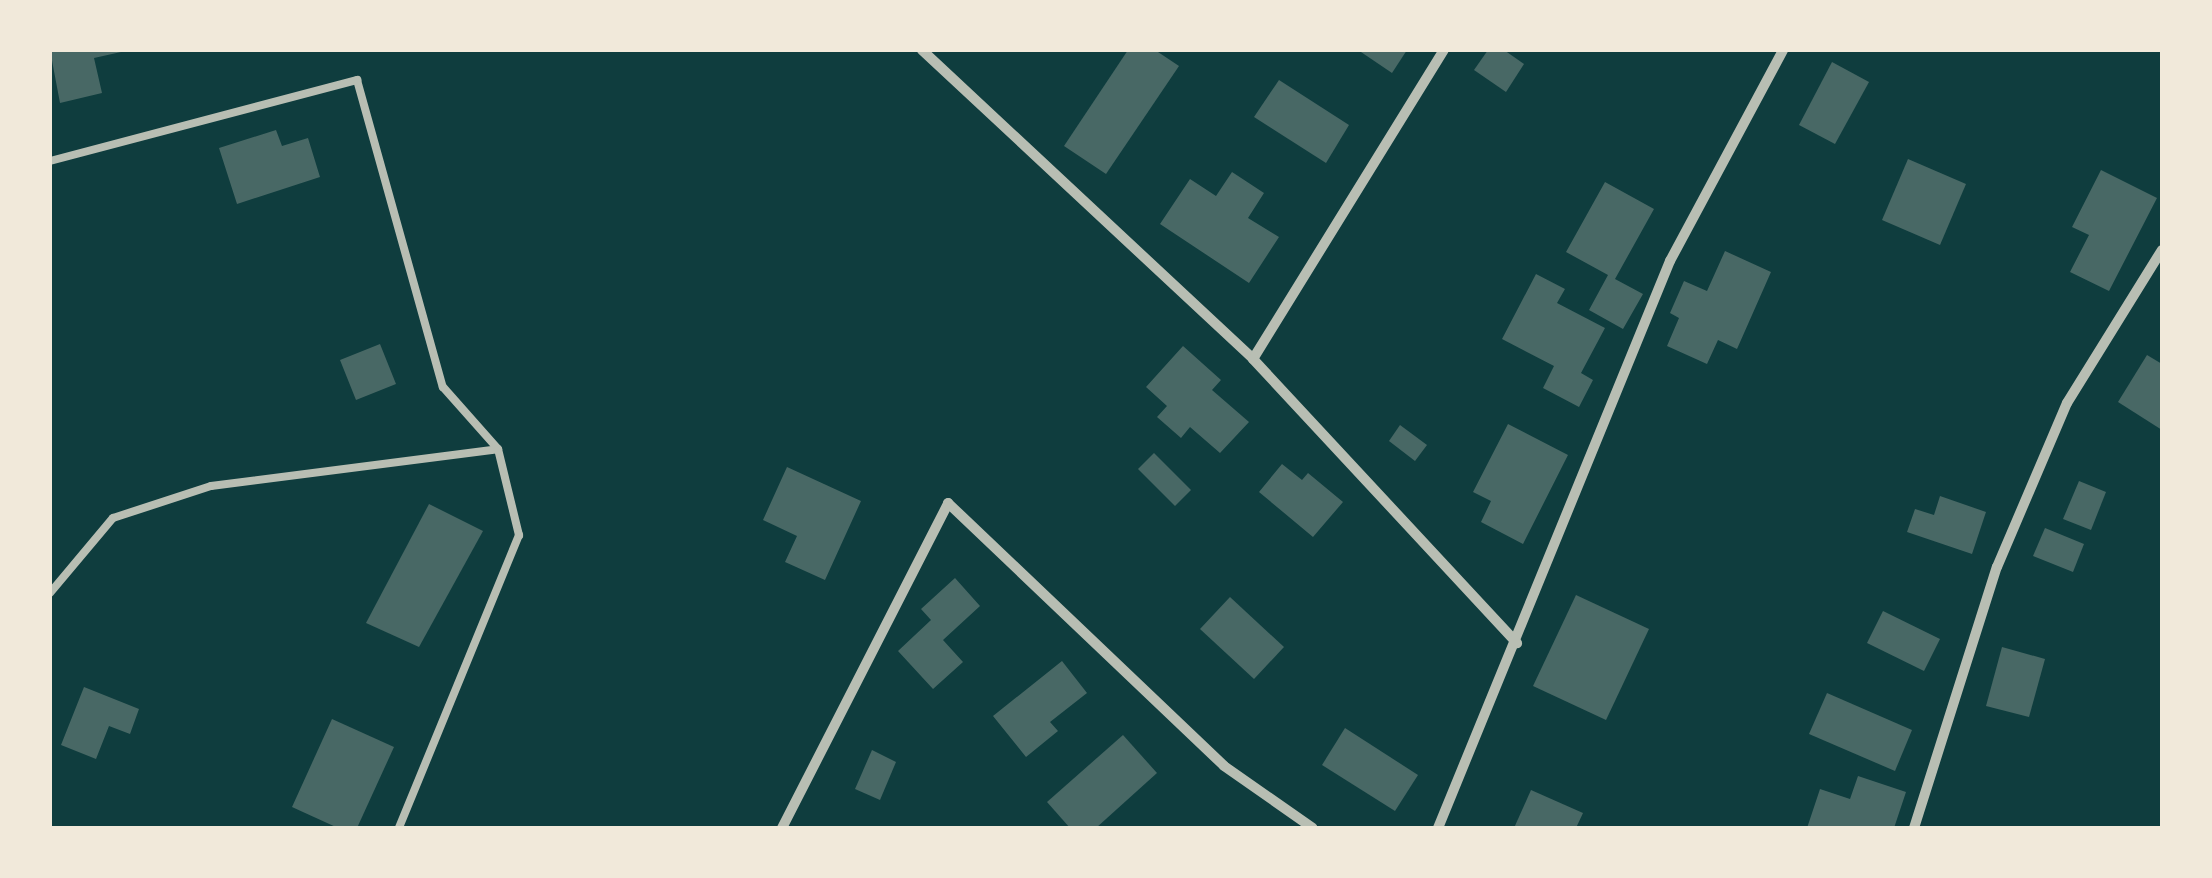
<!DOCTYPE html>
<style>
body{margin:0}
#map{position:relative;width:2212px;height:878px;overflow:hidden;background:#0f3d3e;font-family:Inter,sans-serif}
div>[style]{position:absolute}
[style*='--x']{left:calc(var(--x)*1px);top:calc(var(--y)*1px);width:calc(var(--w)*1px);rotate:calc(var(--a)*1deg)}
.building>*{inset:0;background:#486865}
.service>*{height:8px;margin:-4px;padding:0 4px;transform-origin:4px;border-radius:4px;background:#b8beb3}
.minor>*{height:10px;margin:-5px;padding:0 5px;transform-origin:5px;border-radius:5px;background:#b8beb3}
span{translate:-50% -50%;white-space:nowrap;text-align:center;line-height:1.15;-webkit-text-stroke:8px #f1e9da;paint-order:stroke}
.frame{position:absolute;inset:0;border:52px solid #f1e9da;pointer-events:none}
</style>
<div id="map">
<div class="building">
<div style="clip-path:polygon(50px 50px,121px 50px,121px 52px,94px 58px,102px 93px,60px 103px)"></div>
<div style="clip-path:polygon(1128px 50px,1155px 50px,1179px 66px,1106px 174px,1064px 146px)"></div>
<div style="clip-path:polygon(1358px 50px,1407px 50px,1392px 73px)"></div>
<div style="clip-path:polygon(1488px 50px,1504px 50px,1524px 64px,1506px 92px,1474px 70px)"></div>
<div style="clip-path:polygon(1832px 62px,1869px 82px,1835px 144px,1799px 125px)"></div>
<div style="clip-path:polygon(1279px 80px,1349px 125px,1326px 163px,1254px 117px)"></div>
<div style="clip-path:polygon(276px 130px,282px 146px,308px 138px,320px 177px,237px 204px,219px 148px)"></div>
<div style="clip-path:polygon(1908px 159px,1966px 184px,1940px 245px,1882px 220px)"></div>
<div style="clip-path:polygon(2101px 170px,2157px 198px,2109px 291px,2070px 272px,2089px 235px,2072px 227px)"></div>
<div style="clip-path:polygon(1232px 172px,1264px 193px,1248px 218px,1279px 237px,1249px 283px,1160px 224px,1190px 179px,1216px 196px)"></div>
<div style="clip-path:polygon(1605px 182px,1654px 209px,1615px 279px,1643px 294px,1623px 329px,1589px 310px,1608px 275px,1566px 252px)"></div>
<div style="clip-path:polygon(1725px 251px,1771px 272px,1737px 349px,1718px 340px,1707px 364px,1667px 346px,1679px 318px,1670px 313px,1684px 281px,1707px 291px)"></div>
<div style="clip-path:polygon(1536px 274px,1565px 289px,1557px 303px,1605px 328px,1581px 373px,1593px 380px,1579px 407px,1543px 388px,1554px 366px,1502px 339px)"></div>
<div style="clip-path:polygon(380px 344px,396px 384px,356px 400px,340px 360px)"></div>
<div style="clip-path:polygon(1183px 346px,1221px 380px,1212px 390px,1249px 422px,1220px 453px,1190px 427px,1181px 438px,1157px 417px,1167px 406px,1146px 387px)"></div>
<div style="clip-path:polygon(2147px 355px,2162px 364px,2162px 430px,2118px 402px)"></div>
<div style="clip-path:polygon(1508px 424px,1568px 455px,1523px 544px,1481px 522px,1491px 501px,1473px 492px)"></div>
<div style="clip-path:polygon(1400px 425px,1427px 445px,1415px 461px,1389px 441px)"></div>
<div style="clip-path:polygon(1154px 453px,1191px 490px,1175px 506px,1138px 469px)"></div>
<div style="clip-path:polygon(1282px 464px,1302px 480px,1308px 473px,1343px 502px,1313px 537px,1259px 492px)"></div>
<div style="clip-path:polygon(787px 467px,861px 501px,825px 580px,785px 562px,797px 536px,763px 520px)"></div>
<div style="clip-path:polygon(2079px 481px,2106px 492px,2091px 530px,2063px 519px)"></div>
<div style="clip-path:polygon(1940px 496px,1986px 512px,1972px 554px,1907px 532px,1915px 509px,1934px 515px)"></div>
<div style="clip-path:polygon(429px 504px,483px 531px,419px 647px,366px 623px)"></div>
<div style="clip-path:polygon(2045px 528px,2084px 544px,2073px 572px,2033px 556px)"></div>
<div style="clip-path:polygon(955px 578px,980px 606px,943px 640px,963px 662px,933px 689px,898px 651px,931px 620px,921px 609px)"></div>
<div style="clip-path:polygon(1576px 595px,1649px 629px,1606px 720px,1533px 686px)"></div>
<div style="clip-path:polygon(1230px 597px,1284px 647px,1254px 679px,1200px 629px)"></div>
<div style="clip-path:polygon(1883px 611px,1940px 639px,1924px 671px,1867px 643px)"></div>
<div style="clip-path:polygon(2002px 647px,2045px 659px,2029px 717px,1986px 706px)"></div>
<div style="clip-path:polygon(1062px 661px,1087px 693px,1050px 722px,1058px 731px,1026px 757px,993px 716px)"></div>
<div style="clip-path:polygon(84px 687px,139px 709px,130px 734px,109px 726px,96px 759px,61px 745px)"></div>
<div style="clip-path:polygon(1827px 693px,1912px 730px,1895px 771px,1809px 734px)"></div>
<div style="clip-path:polygon(332px 719px,394px 747px,357px 828px,338px 828px,292px 807px)"></div>
<div style="clip-path:polygon(1345px 728px,1418px 775px,1395px 811px,1322px 765px)"></div>
<div style="clip-path:polygon(1123px 735px,1157px 773px,1096px 828px,1070px 828px,1047px 802px)"></div>
<div style="clip-path:polygon(872px 750px,896px 762px,880px 800px,855px 789px)"></div>
<div style="clip-path:polygon(1858px 776px,1906px 792px,1894px 828px,1807px 828px,1820px 789px,1850px 799px)"></div>
<div style="clip-path:polygon(1531px 790px,1583px 813px,1576px 828px,1514px 828px)"></div>
</div>
<div class="service">
<div style="--x:50;--y:161;--w:318;--a:-14.8"></div>
<div style="--x:357;--y:80;--w:319;--a:74.4"></div>
<div style="--x:443;--y:387;--w:83;--a:48.4"></div>
<div style="--x:50;--y:593;--w:98;--a:-50"></div>
<div style="--x:113;--y:518;--w:103;--a:-18.1"></div>
<div style="--x:211;--y:486;--w:289;--a:-7.3"></div>
<div style="--x:498;--y:449;--w:89;--a:76.3"></div>
<div style="--x:519;--y:535;--w:317;--a:112.3"></div>
</div>
<div class="minor">
<div style="--x:922;--y:50;--w:453;--a:43"></div>
<div style="--x:1253;--y:359;--w:388;--a:47.1"></div>
<div style="--x:1253;--y:359;--w:363;--a:-58.3"></div>
<div style="--x:782;--y:828;--w:365;--a:-62.9"></div>
<div style="--x:948;--y:503;--w:381;--a:43.6"></div>
<div style="--x:1224;--y:766;--w:108;--a:34.9"></div>
<div style="--x:1438;--y:828;--w:613;--a:-67.75"></div>
<div style="--x:1670;--y:261;--w:239;--a:-61.8"></div>
<div style="--x:1914;--y:828;--w:274;--a:-72.4"></div>
<div style="--x:1997;--y:567;--w:178;--a:-66.9"></div>
<div style="--x:2067;--y:403;--w:180;--a:-58.2"></div>
</div>
<div class="frame"></div>
</div>
